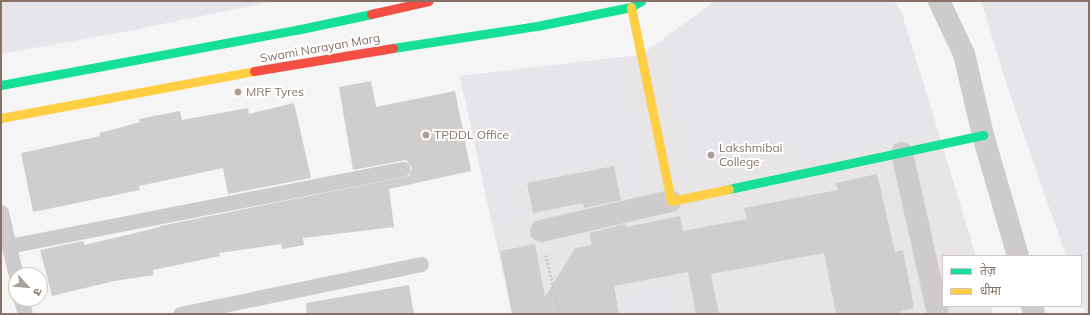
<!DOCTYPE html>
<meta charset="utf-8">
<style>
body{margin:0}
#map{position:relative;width:1090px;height:315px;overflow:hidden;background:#f5f5f6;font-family:Mulish,"Noto Sans Devanagari",sans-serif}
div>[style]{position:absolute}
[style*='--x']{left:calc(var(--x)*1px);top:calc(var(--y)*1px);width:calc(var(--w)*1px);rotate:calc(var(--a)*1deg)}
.built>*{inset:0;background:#e7e5e5}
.green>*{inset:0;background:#e8e5ea}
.building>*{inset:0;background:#d0cecd}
.path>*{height:2.5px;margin-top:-1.25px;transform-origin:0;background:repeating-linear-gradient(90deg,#cac9c8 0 2px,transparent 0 4px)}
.lane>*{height:15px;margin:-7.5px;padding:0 7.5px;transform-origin:7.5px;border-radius:7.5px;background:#cdcbcb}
.street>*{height:22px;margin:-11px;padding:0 11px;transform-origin:11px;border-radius:11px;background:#cdcbcb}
.fast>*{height:9px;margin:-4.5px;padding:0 4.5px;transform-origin:4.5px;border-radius:4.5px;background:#16e098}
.slow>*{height:9px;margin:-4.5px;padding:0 4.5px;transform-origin:4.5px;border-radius:4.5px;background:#ffcf43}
.jam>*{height:9px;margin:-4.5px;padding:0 4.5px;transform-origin:4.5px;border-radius:4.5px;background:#f24e42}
.dots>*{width:11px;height:11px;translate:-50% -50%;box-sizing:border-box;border:2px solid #fff;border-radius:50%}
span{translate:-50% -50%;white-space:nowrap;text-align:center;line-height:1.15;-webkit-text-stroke:4px #fff;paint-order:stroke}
.street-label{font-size:12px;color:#867366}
.poi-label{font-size:12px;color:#867366}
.left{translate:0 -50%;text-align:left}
.frame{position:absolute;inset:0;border:2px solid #867366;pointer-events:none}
.legend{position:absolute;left:942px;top:255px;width:140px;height:52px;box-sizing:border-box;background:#fff;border:1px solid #cfc7c2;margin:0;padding:5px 7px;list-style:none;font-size:12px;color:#867366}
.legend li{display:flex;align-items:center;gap:8px;height:20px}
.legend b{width:20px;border:1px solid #cfc7c2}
.north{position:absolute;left:8px;top:267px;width:40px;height:40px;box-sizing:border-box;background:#fff;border:1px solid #cfc7c2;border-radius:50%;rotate:117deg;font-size:11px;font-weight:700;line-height:16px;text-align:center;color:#867366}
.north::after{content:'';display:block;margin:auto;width:14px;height:18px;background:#ada098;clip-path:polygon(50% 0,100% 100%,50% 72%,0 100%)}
</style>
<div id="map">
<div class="built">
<div style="clip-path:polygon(715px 1px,894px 1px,902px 14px,976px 256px,943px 256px,943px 306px,991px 306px,993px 314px,512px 314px,460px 76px,641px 55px)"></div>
</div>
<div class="green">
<div style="clip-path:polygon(1px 1px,275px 1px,123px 32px,1px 54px)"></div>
<div style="clip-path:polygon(715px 1px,894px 1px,902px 14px,938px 131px,809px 162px,789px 144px,687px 167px,660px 42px)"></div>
<div style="clip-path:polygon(981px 1px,1089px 1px,1089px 314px,1086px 314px,1081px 300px,1081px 256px,1066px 256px,1010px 95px)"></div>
<div style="clip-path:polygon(622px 57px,651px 188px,626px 193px,618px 159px,517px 181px,525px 217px,492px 224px,460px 76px)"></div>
<div style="clip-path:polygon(675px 282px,682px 314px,629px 314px,624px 293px)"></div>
</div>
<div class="building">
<div style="clip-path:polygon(371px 81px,376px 107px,455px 91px,471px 171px,389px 189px,394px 227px,303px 238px,304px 245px,282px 249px,281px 244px,219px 253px,220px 256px,153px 270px,154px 275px,114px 281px,52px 296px,40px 250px,83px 241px,85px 245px,160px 227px,160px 226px,409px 176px,412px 168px,406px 160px,353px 170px,339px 87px)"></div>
<div style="clip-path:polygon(294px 103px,311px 178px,228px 194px,223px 168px,139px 186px,140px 190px,33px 212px,21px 153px,100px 136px,100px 133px,140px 122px,139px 119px,180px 111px,182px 120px,248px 108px,249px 114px)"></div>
<div style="clip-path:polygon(614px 166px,621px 200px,584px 208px,583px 203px,533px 213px,527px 183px)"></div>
<div style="clip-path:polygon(877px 174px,895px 252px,903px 250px,914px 308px,901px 311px,902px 314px,836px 314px,824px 253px,711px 274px,719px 314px,696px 314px,688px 272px,614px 286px,619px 314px,512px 314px,500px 251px,535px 244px,545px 297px,575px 248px,592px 245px,589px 233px,625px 224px,626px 227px,680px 216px,683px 231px,747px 219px,744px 208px,838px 190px,836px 183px)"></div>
<div style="clip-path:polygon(409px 285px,414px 314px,307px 314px,306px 303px)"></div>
</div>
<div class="path">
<div style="--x:546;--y:255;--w:61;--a:76.7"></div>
</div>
<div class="lane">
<div style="--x:1;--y:212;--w:66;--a:76.8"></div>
<div style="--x:9;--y:246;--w:401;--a:-11.1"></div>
<div style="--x:21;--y:299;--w:16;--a:75"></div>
<div style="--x:180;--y:314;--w:246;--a:-11.7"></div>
</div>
<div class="street">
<div style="--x:939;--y:1;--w:59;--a:64.7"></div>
<div style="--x:964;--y:54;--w:83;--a:76.8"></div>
<div style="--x:983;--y:135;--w:126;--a:73.9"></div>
<div style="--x:902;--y:153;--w:165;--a:77.4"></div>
<div style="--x:541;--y:231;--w:133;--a:-13"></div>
<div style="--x:1032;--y:306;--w:8;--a:76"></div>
</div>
<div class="fast">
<div style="--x:393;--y:48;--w:146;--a:-8.7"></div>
<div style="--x:537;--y:26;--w:96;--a:-11.4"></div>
<div style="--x:631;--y:7;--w:12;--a:-31"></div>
<div style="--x:1;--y:85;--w:300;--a:-10.6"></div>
<div style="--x:296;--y:30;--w:77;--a:-12"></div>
<div style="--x:729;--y:189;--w:260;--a:-12"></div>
</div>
<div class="slow">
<div style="--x:631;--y:7;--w:198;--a:78.3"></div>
<div style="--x:671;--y:201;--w:59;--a:-11.7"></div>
<div style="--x:1;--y:118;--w:257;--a:-10.5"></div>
</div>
<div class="jam">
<div style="--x:371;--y:14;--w:59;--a:-12.6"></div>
<div style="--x:254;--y:71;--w:141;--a:-9.4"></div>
</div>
<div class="dots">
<div style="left:238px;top:92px;background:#ada098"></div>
<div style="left:426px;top:135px;background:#ada098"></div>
<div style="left:711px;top:155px;background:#ada098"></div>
</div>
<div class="street-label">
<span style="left:320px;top:48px;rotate:-10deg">Swami Narayan Marg</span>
</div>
<div class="poi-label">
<span class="left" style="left:246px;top:92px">MRF Tyres</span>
<span class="left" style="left:434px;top:135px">TPDDL Office</span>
<span class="left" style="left:719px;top:155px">Lakshmibai<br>College</span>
</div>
<div class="frame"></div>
<ul class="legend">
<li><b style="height:5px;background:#16e098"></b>तेज़</li>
<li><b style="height:5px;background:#ffcf43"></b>धीमा</li>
</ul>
<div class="north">उ</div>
</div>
